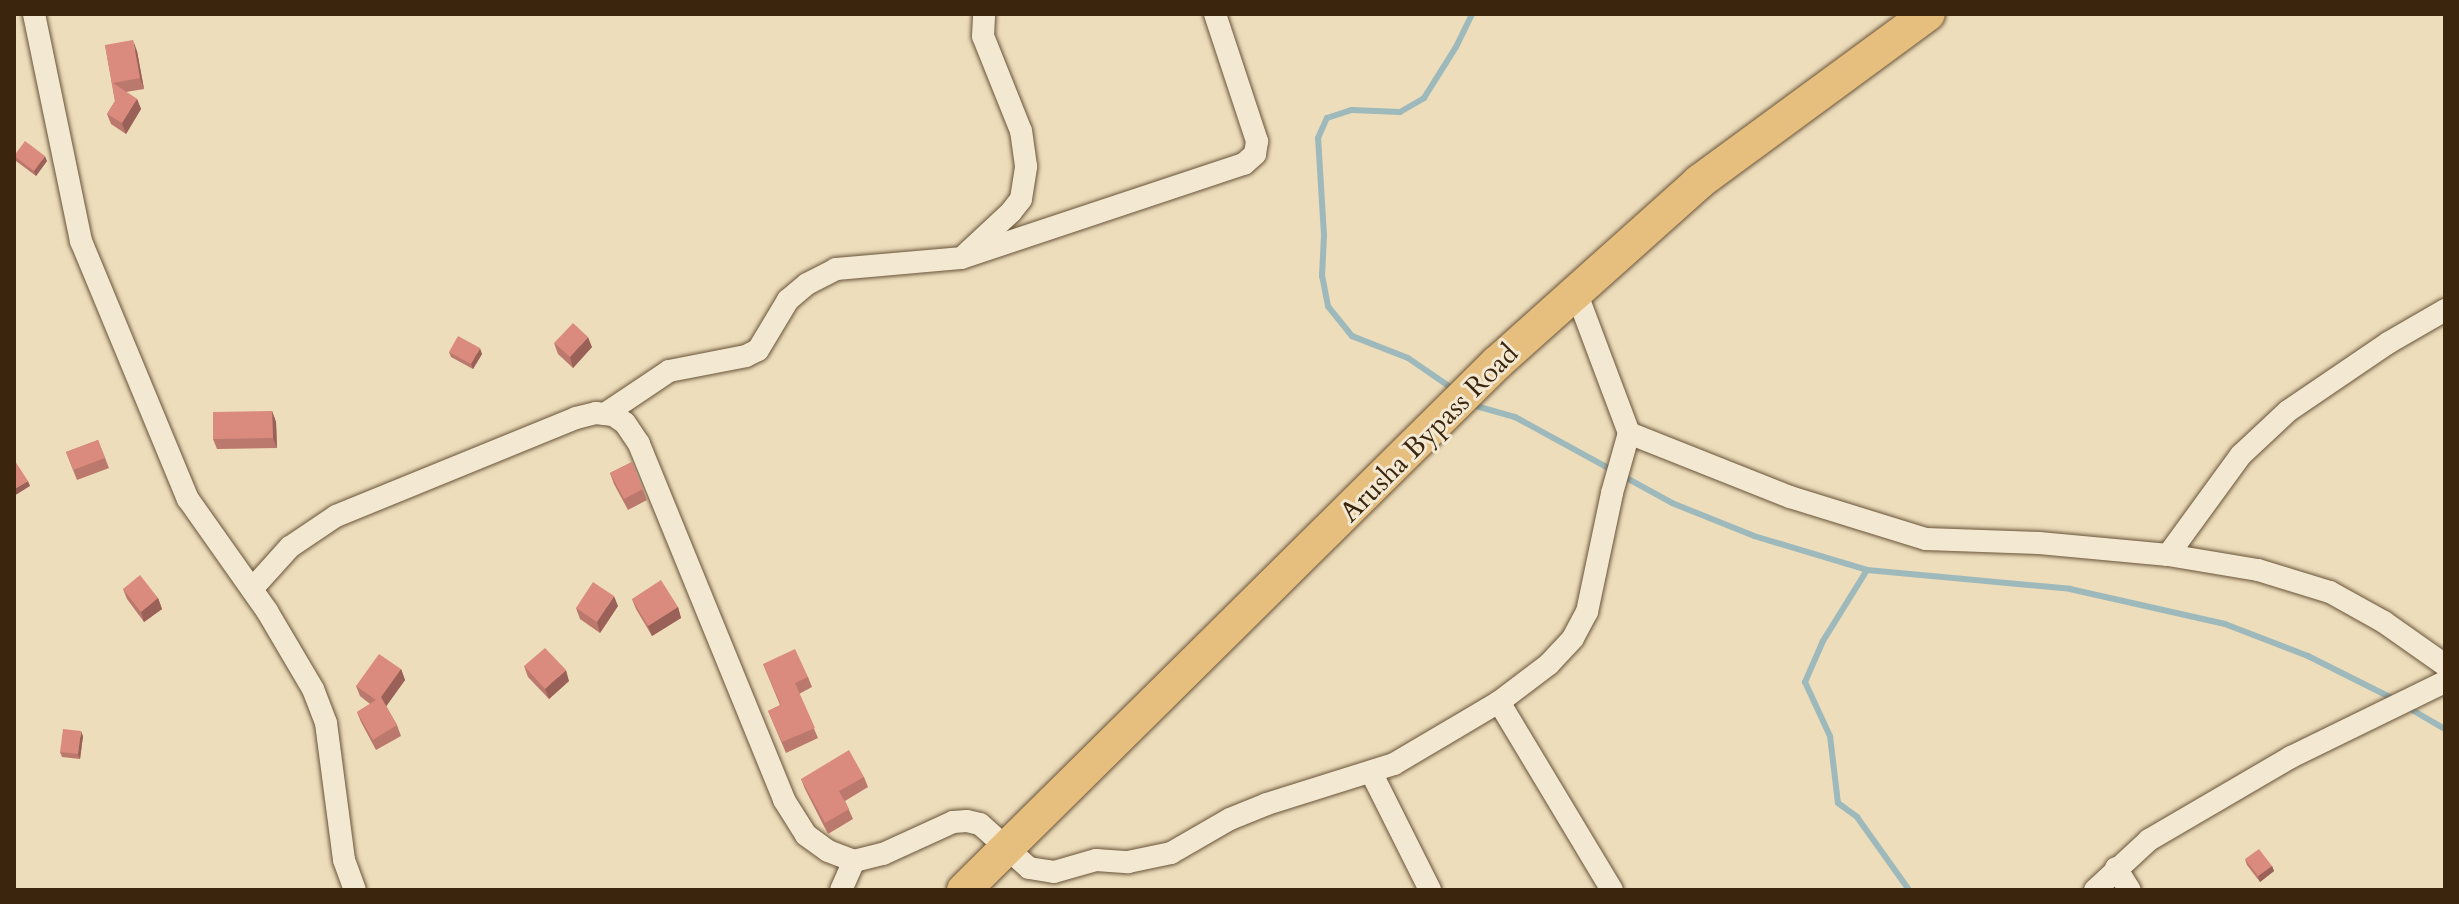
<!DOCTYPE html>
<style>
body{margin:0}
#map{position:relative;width:2459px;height:904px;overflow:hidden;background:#edddbb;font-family:Cardo,serif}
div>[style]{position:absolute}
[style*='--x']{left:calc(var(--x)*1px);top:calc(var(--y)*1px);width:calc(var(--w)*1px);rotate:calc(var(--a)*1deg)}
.stream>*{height:6px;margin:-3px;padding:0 3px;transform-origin:3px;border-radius:3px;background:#9eb9bb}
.roads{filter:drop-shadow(0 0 2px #685338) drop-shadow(0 0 2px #685338)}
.minor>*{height:22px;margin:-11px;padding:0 11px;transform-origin:11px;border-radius:11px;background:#f3e9d3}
.primary>*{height:34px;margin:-17px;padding:0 17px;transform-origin:17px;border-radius:17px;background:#e6be7e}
.wall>*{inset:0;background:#bb786c}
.shaded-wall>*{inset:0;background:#996158}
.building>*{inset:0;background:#da8b7d}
span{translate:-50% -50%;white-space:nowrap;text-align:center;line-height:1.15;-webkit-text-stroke:6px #f3e9d3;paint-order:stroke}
.street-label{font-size:28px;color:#3c250d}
.frame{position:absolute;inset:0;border:16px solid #3c250d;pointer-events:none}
</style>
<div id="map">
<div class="stream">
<div style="--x:1456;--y:391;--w:58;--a:-145.5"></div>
<div style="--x:1408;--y:358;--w:60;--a:-158.6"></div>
<div style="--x:1352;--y:336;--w:38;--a:-129"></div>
<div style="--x:1328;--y:306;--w:31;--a:-101"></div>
<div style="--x:1322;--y:276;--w:41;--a:-87.2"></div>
<div style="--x:1324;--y:235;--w:97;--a:-93.5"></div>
<div style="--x:1318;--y:138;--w:22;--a:-66"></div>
<div style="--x:1327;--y:118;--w:26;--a:-18"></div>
<div style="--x:1352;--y:110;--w:48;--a:2.4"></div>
<div style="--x:1400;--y:112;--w:28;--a:-30"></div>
<div style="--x:1424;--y:98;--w:60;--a:-57.9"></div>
<div style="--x:1456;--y:47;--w:37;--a:-64"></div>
<div style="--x:1469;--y:404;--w:48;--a:15.8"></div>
<div style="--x:1515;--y:417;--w:179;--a:28.7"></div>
<div style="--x:1672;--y:503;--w:88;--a:21.9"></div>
<div style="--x:1754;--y:536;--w:118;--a:16.7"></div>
<div style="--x:1867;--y:570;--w:204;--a:5.3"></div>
<div style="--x:2070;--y:589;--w:159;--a:12.7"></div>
<div style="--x:2225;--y:624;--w:89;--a:21.1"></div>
<div style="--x:2308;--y:656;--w:96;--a:26.6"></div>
<div style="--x:1867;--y:570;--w:84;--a:121.8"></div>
<div style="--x:1823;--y:641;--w:45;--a:113.7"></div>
<div style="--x:1805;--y:682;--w:60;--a:65.2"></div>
<div style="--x:1830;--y:736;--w:67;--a:83.2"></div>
<div style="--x:1838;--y:803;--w:24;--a:36"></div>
<div style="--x:1857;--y:817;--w:90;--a:54.5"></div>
<div style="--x:2407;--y:707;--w:44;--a:30.1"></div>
</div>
<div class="roads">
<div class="minor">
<div style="--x:34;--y:14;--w:232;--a:78.3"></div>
<div style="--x:81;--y:241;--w:279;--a:67.5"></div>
<div style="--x:188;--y:499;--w:137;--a:54.8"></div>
<div style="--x:267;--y:611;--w:91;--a:59.5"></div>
<div style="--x:313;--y:689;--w:36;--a:69"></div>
<div style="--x:326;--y:723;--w:138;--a:82.5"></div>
<div style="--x:344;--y:860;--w:32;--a:70"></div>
<div style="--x:966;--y:254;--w:62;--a:-43"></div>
<div style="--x:1011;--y:212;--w:16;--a:-52"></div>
<div style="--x:1021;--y:199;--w:33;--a:-81"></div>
<div style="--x:1026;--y:166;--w:35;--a:-98"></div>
<div style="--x:1021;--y:131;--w:102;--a:-111.8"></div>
<div style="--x:983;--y:36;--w:22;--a:-87"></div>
<div style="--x:1576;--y:292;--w:151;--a:69.4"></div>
<div style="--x:1629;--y:433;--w:173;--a:21.7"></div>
<div style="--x:1790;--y:497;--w:142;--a:17.2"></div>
<div style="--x:1926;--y:539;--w:113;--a:2"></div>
<div style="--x:2039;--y:543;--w:130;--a:5.3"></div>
<div style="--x:2168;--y:555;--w:91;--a:9.5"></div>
<div style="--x:2258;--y:570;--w:75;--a:17"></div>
<div style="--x:2330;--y:592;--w:62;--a:29.1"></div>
<div style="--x:2384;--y:622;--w:75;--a:35.2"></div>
<div style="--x:605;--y:414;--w:77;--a:-33.9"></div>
<div style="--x:669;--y:371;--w:78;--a:-11"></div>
<div style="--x:746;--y:356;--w:13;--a:-27"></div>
<div style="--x:758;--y:350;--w:58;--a:-59"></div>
<div style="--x:788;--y:300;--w:25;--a:-40"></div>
<div style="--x:807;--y:284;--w:33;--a:-27"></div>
<div style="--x:836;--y:269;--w:125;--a:-5"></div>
<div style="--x:961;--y:258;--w:298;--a:-18.4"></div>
<div style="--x:1244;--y:164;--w:15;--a:-42"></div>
<div style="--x:1255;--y:154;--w:13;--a:-81"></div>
<div style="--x:1257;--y:141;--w:134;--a:-108.3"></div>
<div style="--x:2168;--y:555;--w:124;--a:-53.9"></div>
<div style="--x:2241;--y:455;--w:64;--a:-43.1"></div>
<div style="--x:2288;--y:411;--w:121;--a:-34.2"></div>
<div style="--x:2388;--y:343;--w:66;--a:-30.1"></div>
<div style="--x:252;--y:589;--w:57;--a:-47.9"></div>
<div style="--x:290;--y:547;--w:55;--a:-34"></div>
<div style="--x:336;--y:516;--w:259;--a:-22.2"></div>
<div style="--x:576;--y:418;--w:21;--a:-14"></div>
<div style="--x:596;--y:413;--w:17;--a:7"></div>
<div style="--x:613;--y:415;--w:14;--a:34"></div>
<div style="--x:625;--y:423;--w:25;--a:56"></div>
<div style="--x:639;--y:444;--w:384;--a:67.8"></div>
<div style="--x:784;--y:800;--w:41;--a:57.8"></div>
<div style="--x:806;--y:835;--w:27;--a:36"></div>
<div style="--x:828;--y:851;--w:28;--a:21"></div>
<div style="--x:854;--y:861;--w:30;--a:-14"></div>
<div style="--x:883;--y:854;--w:77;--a:-24.6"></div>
<div style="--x:953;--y:822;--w:14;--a:-4"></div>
<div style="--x:967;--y:821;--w:13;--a:13"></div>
<div style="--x:980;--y:824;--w:66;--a:41.9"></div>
<div style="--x:1029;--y:868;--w:25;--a:9"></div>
<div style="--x:1054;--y:872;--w:44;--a:-15.9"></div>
<div style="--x:1096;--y:860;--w:32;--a:4"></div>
<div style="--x:1128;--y:862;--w:44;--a:-11.8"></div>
<div style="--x:1171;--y:853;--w:68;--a:-30"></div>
<div style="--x:1230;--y:819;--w:40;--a:-22"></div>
<div style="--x:1267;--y:804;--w:133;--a:-17.5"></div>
<div style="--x:1394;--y:764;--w:122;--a:-30.6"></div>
<div style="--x:1499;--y:702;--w:63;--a:-37.2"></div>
<div style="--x:1549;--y:664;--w:35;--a:-47"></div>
<div style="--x:1573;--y:638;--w:30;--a:-62"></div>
<div style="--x:1587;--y:612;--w:122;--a:-78.1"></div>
<div style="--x:1612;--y:493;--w:62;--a:-74.2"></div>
<div style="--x:1499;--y:702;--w:219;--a:59"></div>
<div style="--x:1371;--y:772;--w:132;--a:63.4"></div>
<div style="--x:2116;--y:868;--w:26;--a:58"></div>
<div style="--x:841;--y:890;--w:32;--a:-66"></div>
<div style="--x:2095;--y:890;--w:74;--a:-42.8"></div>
<div style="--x:2149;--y:840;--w:164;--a:-30.3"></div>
<div style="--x:2291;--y:757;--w:171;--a:-26"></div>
</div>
<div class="primary">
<div style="--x:964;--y:890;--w:751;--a:-44.68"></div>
<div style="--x:1498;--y:362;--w:270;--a:-41.8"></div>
<div style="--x:1699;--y:182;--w:284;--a:-36.3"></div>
</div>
</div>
<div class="wall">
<div style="clip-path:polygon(105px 45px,137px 51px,144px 89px,126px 92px,137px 99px,141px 109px,126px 134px,111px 124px,107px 114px,115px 101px)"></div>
<div style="clip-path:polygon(14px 156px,47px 161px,36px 176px,16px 161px)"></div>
<div style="clip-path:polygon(554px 343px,592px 347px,573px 368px,558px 354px)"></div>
<div style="clip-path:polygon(449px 352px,482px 354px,473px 369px,451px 357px)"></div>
<div style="clip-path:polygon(272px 411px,276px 422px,277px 448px,217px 449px,213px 439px)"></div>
<div style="clip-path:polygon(98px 440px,109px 468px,77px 480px,66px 452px)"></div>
<div style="clip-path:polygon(632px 462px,647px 500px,628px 510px,614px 484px,610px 473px)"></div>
<div style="clip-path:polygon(123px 589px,158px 598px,162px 609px,144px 622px,127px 599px)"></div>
<div style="clip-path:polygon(632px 599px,678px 607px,681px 618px,652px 636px,636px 609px)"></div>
<div style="clip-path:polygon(618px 606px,600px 633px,580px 619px,576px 608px)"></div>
<div style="clip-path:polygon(763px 664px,808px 677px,812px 687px,799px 694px,818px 738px,786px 753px,768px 711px,780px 705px)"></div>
<div style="clip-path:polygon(524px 666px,569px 681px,549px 699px,528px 677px)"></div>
<div style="clip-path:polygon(401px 669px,405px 680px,386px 706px,397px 725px,401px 736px,376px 750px,361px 722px,357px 712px,370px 704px,360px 696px,356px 686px)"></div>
<div style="clip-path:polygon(83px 736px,80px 759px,62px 757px,60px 752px)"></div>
<div style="clip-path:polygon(864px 777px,868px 787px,845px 801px,853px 819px,828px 834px,805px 789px,801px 779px)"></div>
<div style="clip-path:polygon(2245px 859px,2272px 866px,2274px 871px,2260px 882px,2247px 865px)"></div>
</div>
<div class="shaded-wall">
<div style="clip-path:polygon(133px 40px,137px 51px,144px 89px,140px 78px)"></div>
<div style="clip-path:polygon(137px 99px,141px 109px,126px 134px,122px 123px)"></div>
<div style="clip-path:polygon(45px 156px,47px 161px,36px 176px,34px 171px)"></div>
<div style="clip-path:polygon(588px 337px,592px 347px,573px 368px,570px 357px)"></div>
<div style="clip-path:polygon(480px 348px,482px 354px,473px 369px,471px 364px)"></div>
<div style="clip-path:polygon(272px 411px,276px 422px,277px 448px,273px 438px)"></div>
<div style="clip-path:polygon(28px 481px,30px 486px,14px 496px,14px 489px)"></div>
<div style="clip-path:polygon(614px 596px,618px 606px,600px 633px,597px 622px)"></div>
<div style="clip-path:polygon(158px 598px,162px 609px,144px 622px,141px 612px)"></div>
<div style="clip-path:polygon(678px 607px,681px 618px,652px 636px,648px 626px)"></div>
<div style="clip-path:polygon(401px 669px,405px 680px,385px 708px,381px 697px)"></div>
<div style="clip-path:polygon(566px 670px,569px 681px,549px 699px,545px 689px)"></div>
<div style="clip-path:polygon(81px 731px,83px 736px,80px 759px,78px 754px)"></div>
<div style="clip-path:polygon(2272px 866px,2274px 871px,2260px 882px,2258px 876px)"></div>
</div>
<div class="building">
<div style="clip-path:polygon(133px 40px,140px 78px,113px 83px,137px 99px,122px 123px,107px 114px,115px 101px,105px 45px)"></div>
<div style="clip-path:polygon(25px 141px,45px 156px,34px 171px,14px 156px)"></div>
<div style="clip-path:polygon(573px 323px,588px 337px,570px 357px,554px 343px)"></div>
<div style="clip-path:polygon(458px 336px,480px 348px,471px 364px,449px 352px)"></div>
<div style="clip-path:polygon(272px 411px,273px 438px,213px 439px,213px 412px)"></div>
<div style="clip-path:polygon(98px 440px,105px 458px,73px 470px,66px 452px)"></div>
<div style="clip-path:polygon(15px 461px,28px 481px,14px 489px,14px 462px)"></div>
<div style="clip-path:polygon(632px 462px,643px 489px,624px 499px,610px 473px)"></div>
<div style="clip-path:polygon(140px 575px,158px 598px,141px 612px,123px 589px)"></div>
<div style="clip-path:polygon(661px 580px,678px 607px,648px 626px,632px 599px)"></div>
<div style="clip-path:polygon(593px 582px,614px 596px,597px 622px,576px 608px)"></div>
<div style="clip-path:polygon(545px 648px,566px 670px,545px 689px,524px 666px)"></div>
<div style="clip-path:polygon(795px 649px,808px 677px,795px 683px,815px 728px,782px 742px,768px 711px,781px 705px,763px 664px)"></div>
<div style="clip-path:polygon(379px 654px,401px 669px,381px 697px,397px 725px,373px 740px,357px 712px,376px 700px,356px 686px)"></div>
<div style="clip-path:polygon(63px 729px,81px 731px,78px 754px,60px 752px)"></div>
<div style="clip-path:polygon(849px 750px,864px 777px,839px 791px,849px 809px,825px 823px,801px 779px)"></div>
<div style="clip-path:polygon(2259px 849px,2272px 866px,2258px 876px,2245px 859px)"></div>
</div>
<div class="street-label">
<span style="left:1429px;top:433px;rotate:-45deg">Arusha Bypass Road</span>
</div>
<div class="frame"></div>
</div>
